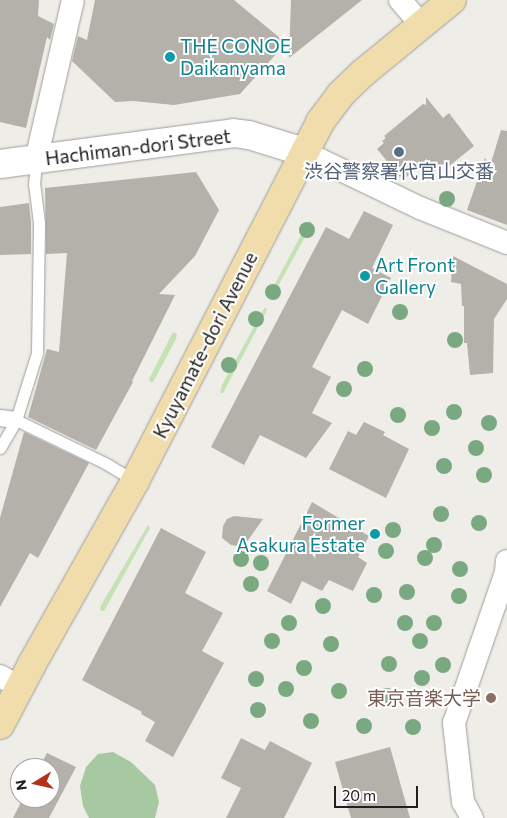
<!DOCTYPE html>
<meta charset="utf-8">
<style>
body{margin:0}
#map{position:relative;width:507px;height:818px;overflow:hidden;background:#efede7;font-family:Commissioner,"Noto Sans JP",sans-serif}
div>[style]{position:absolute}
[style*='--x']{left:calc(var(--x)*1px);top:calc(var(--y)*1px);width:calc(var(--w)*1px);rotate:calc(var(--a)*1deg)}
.grass>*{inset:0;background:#c4e2b4}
.forest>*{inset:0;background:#a7c9a1}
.building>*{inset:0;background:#b4b0aa}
.roads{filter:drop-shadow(0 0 1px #9d9d9d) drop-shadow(0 0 1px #9d9d9d)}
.service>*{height:11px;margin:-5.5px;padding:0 5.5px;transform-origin:5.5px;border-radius:5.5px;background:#fff}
.pedestrian>*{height:16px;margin:-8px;padding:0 8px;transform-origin:8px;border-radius:8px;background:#fff}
.minor>*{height:22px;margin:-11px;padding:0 11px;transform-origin:11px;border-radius:11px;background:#fff}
.tertiary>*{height:28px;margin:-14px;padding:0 14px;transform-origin:14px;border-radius:14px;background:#fff}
.primary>*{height:28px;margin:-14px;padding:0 14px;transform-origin:14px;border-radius:14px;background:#f0ddab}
.trees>*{width:16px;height:16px;margin:-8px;border-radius:50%;background:#7aa981}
.dots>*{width:14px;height:14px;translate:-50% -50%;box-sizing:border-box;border:2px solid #fff;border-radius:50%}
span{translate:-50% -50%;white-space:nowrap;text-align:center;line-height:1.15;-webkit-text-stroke:4px #fff;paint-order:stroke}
.culture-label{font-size:19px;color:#0d838f}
.left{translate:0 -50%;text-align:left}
.right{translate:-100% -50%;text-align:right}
.street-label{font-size:19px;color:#202020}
.service-label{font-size:19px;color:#4e5e75}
.education-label{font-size:19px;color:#785e54}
.north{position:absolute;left:10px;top:758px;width:50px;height:50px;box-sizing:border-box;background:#fff;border:1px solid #a6a6a6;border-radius:50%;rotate:261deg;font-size:14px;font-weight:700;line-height:20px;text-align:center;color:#202020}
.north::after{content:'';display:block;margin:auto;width:18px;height:22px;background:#b5311a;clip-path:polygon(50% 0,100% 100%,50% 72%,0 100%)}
.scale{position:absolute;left:334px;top:786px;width:84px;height:22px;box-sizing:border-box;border:2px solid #202020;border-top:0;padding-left:6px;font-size:15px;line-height:18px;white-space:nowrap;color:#202020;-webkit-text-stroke:4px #fff;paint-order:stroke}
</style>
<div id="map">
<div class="grass">
<div style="clip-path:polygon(311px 221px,312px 224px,271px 299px,270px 293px,308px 222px)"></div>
<div style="clip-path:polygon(265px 307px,267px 310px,223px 393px,220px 393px,222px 385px)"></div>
<div style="clip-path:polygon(173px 332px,177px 334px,176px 339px,153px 382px,150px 382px,149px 379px)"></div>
<div style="clip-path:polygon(148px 525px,150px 528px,104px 611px,101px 611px,100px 607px)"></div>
</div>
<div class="forest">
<div style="clip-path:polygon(113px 752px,131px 762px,155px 785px,159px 802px,155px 818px,89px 818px,83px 806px,80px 786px,86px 767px,98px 754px)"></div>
</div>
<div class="building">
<div style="clip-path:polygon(0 0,39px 0,38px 16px,54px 24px,50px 40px,47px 37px,26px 128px,0 122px)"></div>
<div style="clip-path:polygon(95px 0,234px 0,286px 43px,240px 94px,174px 105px,133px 101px,115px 102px,72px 61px,78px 36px,87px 40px)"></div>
<div style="clip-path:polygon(291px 0,362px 0,289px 58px)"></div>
<div style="clip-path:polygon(426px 97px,443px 118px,449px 113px,474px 146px,448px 167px,445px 163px,427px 177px,427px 158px,424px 163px,405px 178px,403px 175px,400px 177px,377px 149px,384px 143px,382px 141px,386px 138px,384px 136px,423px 104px,426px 105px)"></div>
<div style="clip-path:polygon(501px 130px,507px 131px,507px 225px,467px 210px,485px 158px,490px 166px)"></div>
<div style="clip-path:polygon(196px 172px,219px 210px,195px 256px,159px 294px,175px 295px,132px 381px,133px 382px,96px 450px,28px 417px,47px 349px,59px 352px,67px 253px,46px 254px,45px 188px)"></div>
<div style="clip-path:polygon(29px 203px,31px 223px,31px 254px,0 255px,0 207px)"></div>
<div style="clip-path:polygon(364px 211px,393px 225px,372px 268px,391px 278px,368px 324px,342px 310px,312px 367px,331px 377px,312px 413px,332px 423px,306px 458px,260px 435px,244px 465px,211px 447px,326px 227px,349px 239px)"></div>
<div style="clip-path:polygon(453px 256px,507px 284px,507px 299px,494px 319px,493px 373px,470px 375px,467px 343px,464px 343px,464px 306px,462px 306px,461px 284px,451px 282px)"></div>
<div style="clip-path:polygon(364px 422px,385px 432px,383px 435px,409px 449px,386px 498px,329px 469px,348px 431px,356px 435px)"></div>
<div style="clip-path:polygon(24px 432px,89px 463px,38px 558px,30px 553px,0 607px,0 518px)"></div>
<div style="clip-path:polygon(312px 502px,369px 536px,358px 557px,367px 563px,353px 591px,329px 580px,322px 591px,302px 581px,291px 604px,267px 591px)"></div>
<div style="clip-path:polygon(234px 516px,263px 519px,246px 543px,239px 546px,231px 545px,222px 538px,223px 526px,227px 519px)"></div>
<div style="clip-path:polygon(161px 528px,206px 552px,185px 593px,223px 613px,202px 651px,224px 663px,173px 757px,145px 741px,155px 722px,141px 714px,142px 712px,82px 680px)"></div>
<div style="clip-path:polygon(241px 738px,265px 750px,270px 741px,312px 763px,284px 818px,226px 818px,241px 788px,221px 778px)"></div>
<div style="clip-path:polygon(390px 747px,410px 818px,351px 818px,335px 762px)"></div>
<div style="clip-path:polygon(47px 753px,76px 767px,49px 818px,13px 818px,23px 798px,50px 798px,50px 768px,39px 768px)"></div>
</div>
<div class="roads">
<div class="service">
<div style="--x:16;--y:420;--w:99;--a:25.8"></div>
<div style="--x:105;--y:463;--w:35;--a:31"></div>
<div style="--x:0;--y:448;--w:32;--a:-60"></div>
<div style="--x:16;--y:420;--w:70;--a:-72.6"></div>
<div style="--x:37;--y:353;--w:130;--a:-89.1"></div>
<div style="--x:39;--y:223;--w:38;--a:-97"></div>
<div style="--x:34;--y:185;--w:25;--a:-85"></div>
</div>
<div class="pedestrian">
<div style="--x:0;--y:418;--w:16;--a:7"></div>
</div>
<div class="minor">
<div style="--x:400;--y:0;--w:33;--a:49"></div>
<div style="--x:304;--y:152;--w:129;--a:25.8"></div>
<div style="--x:420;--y:208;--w:94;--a:21.9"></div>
<div style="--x:36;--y:160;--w:164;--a:-77"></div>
<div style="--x:0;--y:676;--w:22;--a:30"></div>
<div style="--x:472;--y:818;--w:18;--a:-119"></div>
<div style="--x:463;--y:802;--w:80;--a:-96.5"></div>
<div style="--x:454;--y:723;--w:160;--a:-71"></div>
<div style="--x:506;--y:572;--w:11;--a:-85"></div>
</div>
<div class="tertiary">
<div style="--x:0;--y:164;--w:236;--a:-7.5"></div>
<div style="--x:234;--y:133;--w:15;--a:8"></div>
<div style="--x:249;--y:135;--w:58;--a:17.2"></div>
</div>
<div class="primary">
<div style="--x:0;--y:725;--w:69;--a:-62.3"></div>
<div style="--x:32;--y:664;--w:210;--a:-60.6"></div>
<div style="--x:135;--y:481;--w:404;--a:-62.7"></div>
<div style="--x:320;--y:122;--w:34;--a:-53"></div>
<div style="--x:340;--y:95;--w:32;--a:-44"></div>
<div style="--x:363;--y:73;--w:115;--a:-39.4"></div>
</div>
</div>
<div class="trees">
<div style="left:447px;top:199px"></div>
<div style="left:307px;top:230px"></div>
<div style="left:273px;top:292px"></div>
<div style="left:400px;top:312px"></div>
<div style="left:256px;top:319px"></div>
<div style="left:455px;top:340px"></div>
<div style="left:229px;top:365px"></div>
<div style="left:365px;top:369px"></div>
<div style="left:344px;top:389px"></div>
<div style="left:454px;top:412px"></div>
<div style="left:398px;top:415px"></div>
<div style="left:489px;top:423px"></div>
<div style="left:432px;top:428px"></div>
<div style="left:476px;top:448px"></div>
<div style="left:444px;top:466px"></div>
<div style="left:484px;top:475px"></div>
<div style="left:441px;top:514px"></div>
<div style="left:479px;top:523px"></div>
<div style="left:393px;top:530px"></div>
<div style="left:434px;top:545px"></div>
<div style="left:386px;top:551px"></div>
<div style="left:425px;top:558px"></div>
<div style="left:241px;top:559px"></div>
<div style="left:261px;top:563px"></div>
<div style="left:460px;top:569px"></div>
<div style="left:251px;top:584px"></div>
<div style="left:407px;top:592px"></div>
<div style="left:374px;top:595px"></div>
<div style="left:459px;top:596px"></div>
<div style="left:323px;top:606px"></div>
<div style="left:289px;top:623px"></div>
<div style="left:405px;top:623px"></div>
<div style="left:434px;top:623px"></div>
<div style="left:272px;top:641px"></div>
<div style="left:420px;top:641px"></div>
<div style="left:331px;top:644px"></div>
<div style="left:389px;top:664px"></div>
<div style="left:443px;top:665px"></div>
<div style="left:304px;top:668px"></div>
<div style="left:422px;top:678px"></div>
<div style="left:256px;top:679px"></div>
<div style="left:286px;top:689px"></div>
<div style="left:339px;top:691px"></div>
<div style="left:387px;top:696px"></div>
<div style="left:258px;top:710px"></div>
<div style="left:311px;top:721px"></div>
<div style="left:364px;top:726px"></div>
<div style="left:413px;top:727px"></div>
</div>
<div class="dots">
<div style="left:170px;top:57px;background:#0f9aa8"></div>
<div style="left:399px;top:152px;background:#5c6f8a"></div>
<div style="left:365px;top:276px;background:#0f9aa8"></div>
<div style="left:375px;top:534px;background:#0f9aa8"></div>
<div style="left:491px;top:698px;background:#8d6e63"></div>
</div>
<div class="culture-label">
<span class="left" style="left:180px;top:57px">THE CONOE<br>Daikanyama</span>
<span class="left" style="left:375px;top:276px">Art Front<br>Gallery</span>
<span class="right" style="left:365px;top:534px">Former<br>Asakura Estate</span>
</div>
<div class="street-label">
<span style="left:138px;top:147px;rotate:-7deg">Hachiman-dori Street</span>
<span style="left:205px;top:345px;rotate:-63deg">Kyuyamate-dori Avenue</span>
</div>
<div class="service-label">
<span style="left:399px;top:171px">渋谷警察署代官山交番</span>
</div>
<div class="education-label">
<span class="right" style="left:481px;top:698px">東京音楽大学</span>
</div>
<div class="north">N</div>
<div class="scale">20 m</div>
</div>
